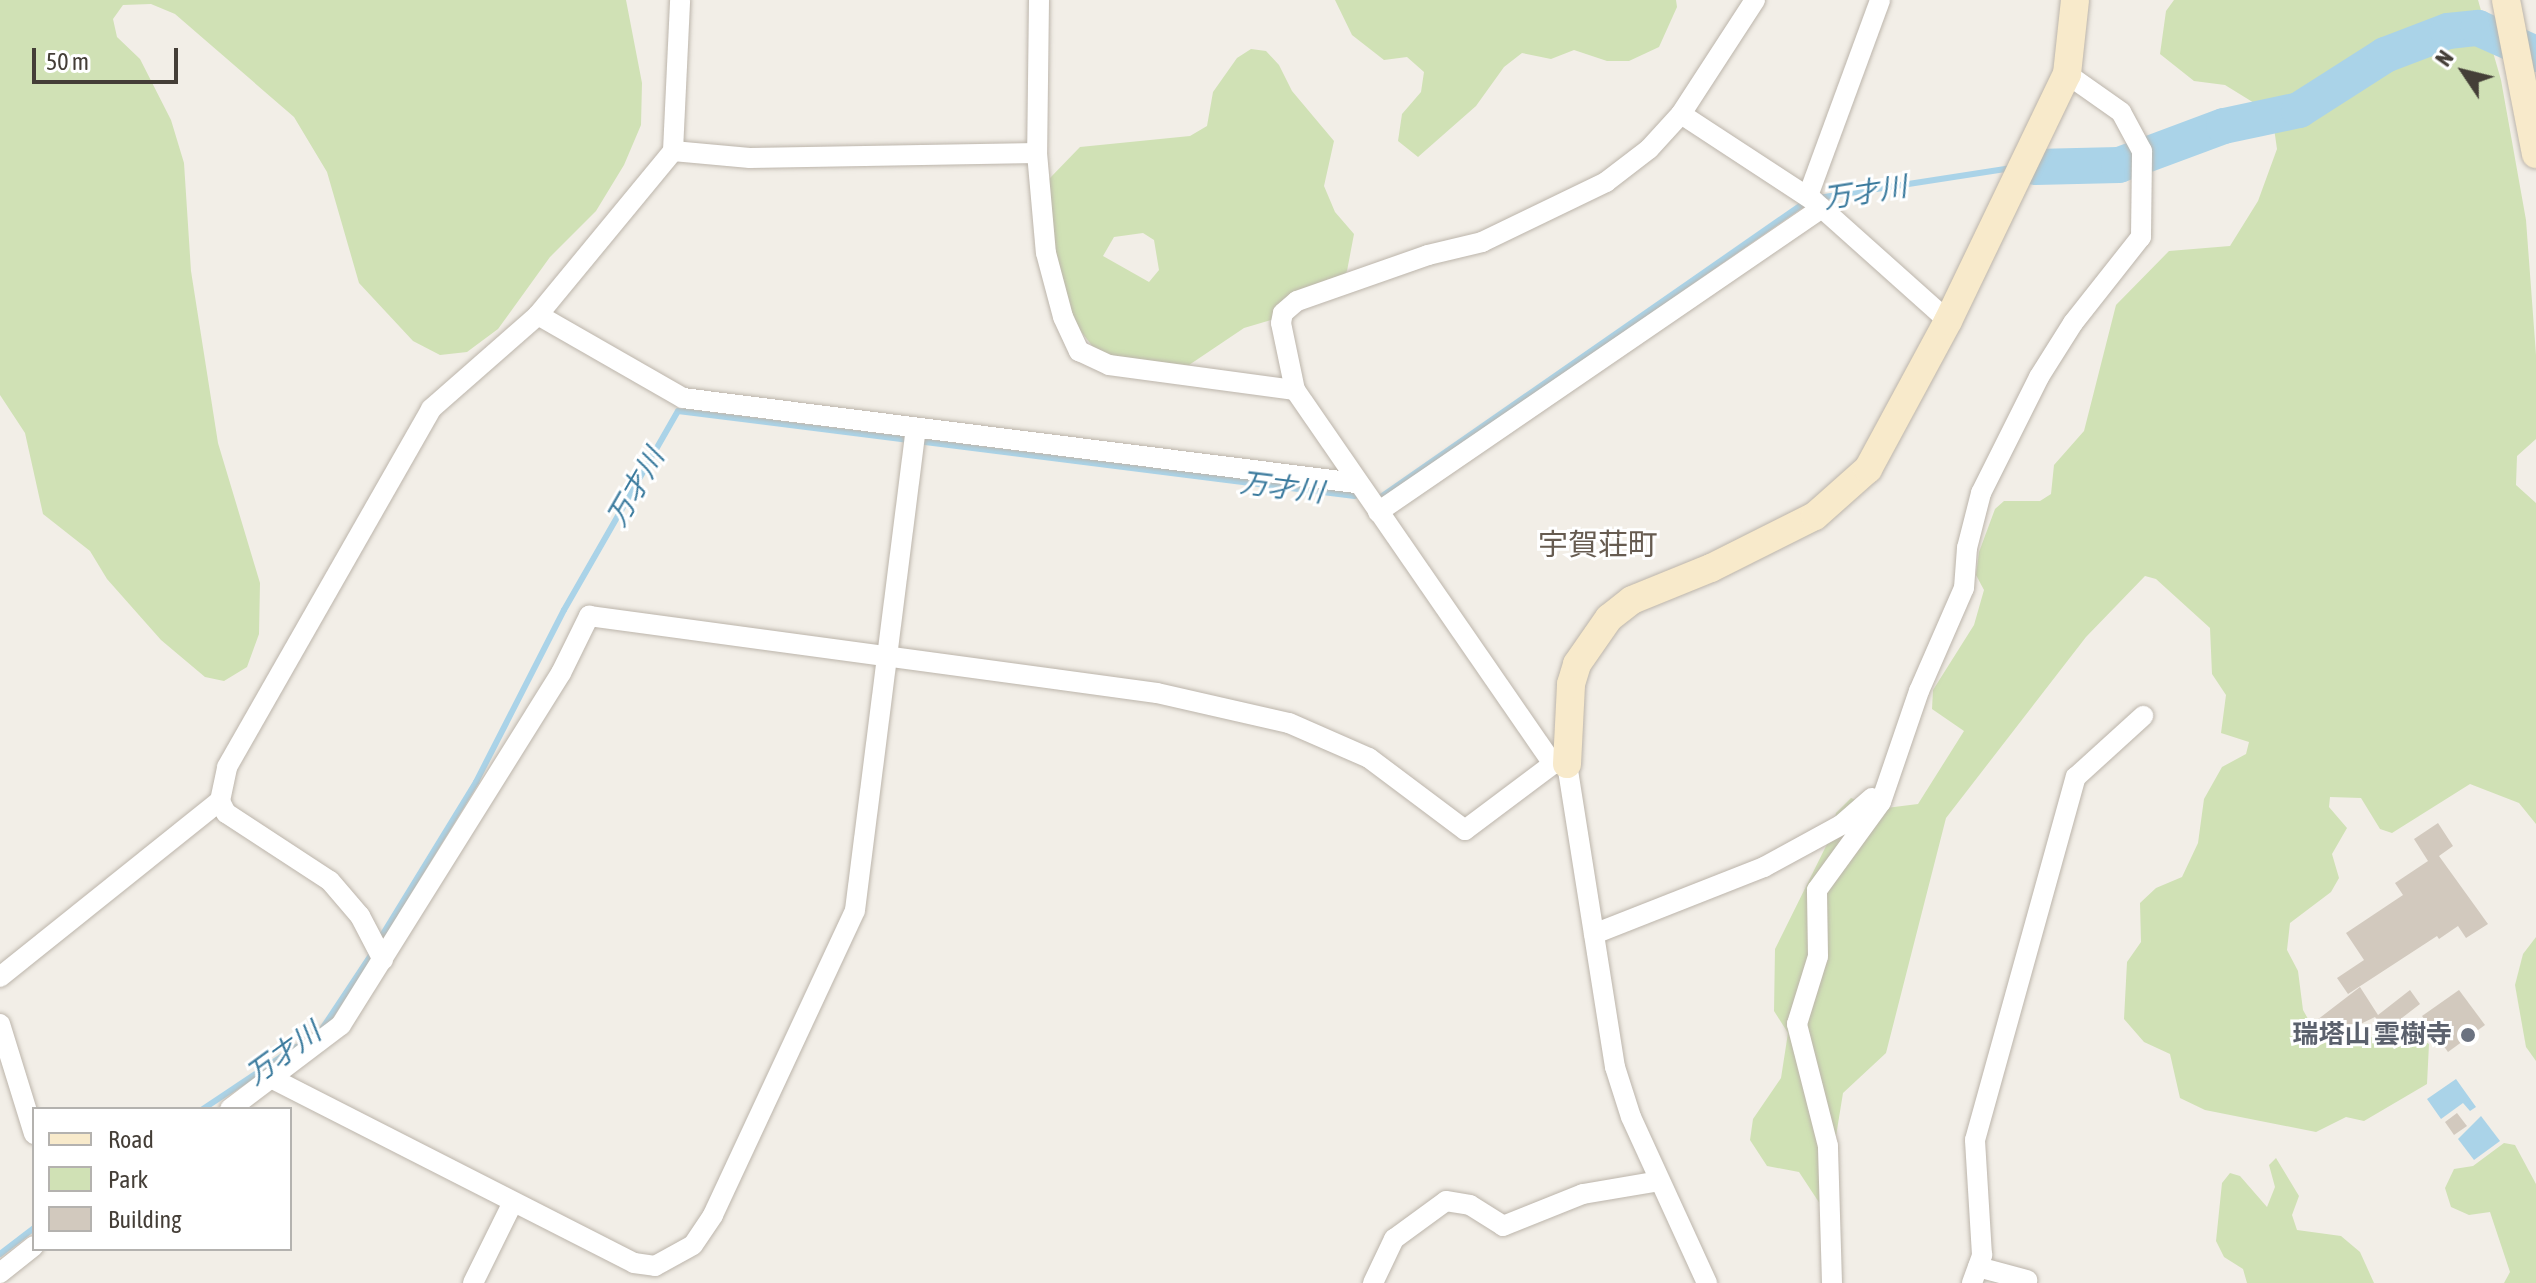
<!DOCTYPE html>
<meta charset="utf-8">
<style>
body{margin:0}
#map{position:relative;width:2536px;height:1283px;overflow:hidden;background:#f2eee7;font-family:"Asap Condensed","Noto Sans JP",sans-serif}
div>[style]{position:absolute}
[style*='--x']{left:calc(var(--x)*1px);top:calc(var(--y)*1px);width:calc(var(--w)*1px);rotate:calc(var(--a)*1deg)}
.green>*{inset:0;background:#d0e1b5}
.water>*{inset:0;background:#aad3e8}
.stream>*{height:6px;margin:-3px;padding:0 3px;transform-origin:3px;border-radius:3px;background:#aad3e8}
.river>*{height:36px;margin:-18px;padding:0 18px;transform-origin:18px;border-radius:18px;background:#aad3e8}
.building>*{inset:0;background:#d2c9be}
.roads{filter:drop-shadow(0 0 2px #bcb5ab) drop-shadow(0 0 2px #bcb5ab)}
.street>*{height:20px;margin:-10px;padding:0 10px;transform-origin:10px;border-radius:10px;background:#fff}
.secondary>*{height:28px;margin:-14px;padding:0 14px;transform-origin:14px;border-radius:14px;background:#f8eacb}
.dots>*{width:22px;height:22px;translate:-50% -50%;box-sizing:border-box;border:4px solid #fff;border-radius:50%}
span{translate:-50% -50%;white-space:nowrap;text-align:center;line-height:1.15;-webkit-text-stroke:6px #fff;paint-order:stroke}
.worship-label{font-size:26px;color:#5b616d;font-weight:700}
.right{translate:-100% -50%;text-align:right}
.water-label{font-size:28px;color:#3a7a9d;font-style:italic}
.quarter-label{font-size:30px;color:#665b50}
.legend{position:absolute;left:32px;top:1107px;width:260px;height:144px;box-sizing:border-box;background:#fff;border:2px solid #b4b2af;margin:0;padding:10px 14px;list-style:none;font-size:24px;color:#443e37}
.legend li{display:flex;align-items:center;gap:16px;height:40px}
.legend b{width:40px;border:2px solid #b4b2af}
.north{position:absolute;left:2424px;top:32px;width:80px;height:80px;-webkit-text-stroke:6px #fff;paint-order:stroke;rotate:305deg;font-size:22px;font-weight:700;line-height:32px;text-align:center;color:#443e37}
.north::after{content:'';display:block;margin:auto;width:28px;height:36px;background:#443e37;clip-path:polygon(50% 0,100% 100%,50% 72%,0 100%)}
.scale{position:absolute;left:32px;top:48px;width:146px;height:36px;box-sizing:border-box;border:4px solid #443e37;border-top:0;padding-left:10px;font-size:24px;line-height:28px;white-space:nowrap;color:#443e37;-webkit-text-stroke:6px #fff;paint-order:stroke}
</style>
<div id="map">
<div class="green">
<div style="clip-path:polygon(0 0,626px 0,642px 83px,641px 125px,624px 165px,596px 211px,550px 257px,498px 329px,467px 352px,440px 355px,413px 341px,359px 283px,327px 172px,294px 117px,175px 14px,151px 4px,123px 5px,113px 19px,117px 37px,140px 59px,171px 120px,184px 163px,191px 271px,218px 443px,260px 583px,259px 634px,247px 667px,224px 681px,205px 677px,161px 640px,107px 579px,90px 551px,43px 514px,25px 433px,0 395px)"></div>
<div style="clip-path:polygon(1335px 0,1676px 0,1677px 7px,1659px 47px,1629px 61px,1607px 61px,1574px 50px,1551px 59px,1522px 53px,1504px 67px,1476px 106px,1418px 157px,1398px 141px,1402px 114px,1421px 92px,1424px 72px,1407px 57px,1384px 60px,1352px 35px)"></div>
<div style="clip-path:polygon(2174px 0,2478px 0,2501px 80px,2526px 220px,2536px 355px,2536px 439px,2517px 456px,2516px 485px,2536px 503px,2536px 824px,2519px 803px,2470px 784px,2392px 833px,2380px 829px,2361px 798px,2330px 797px,2329px 807px,2347px 828px,2332px 854px,2339px 878px,2331px 892px,2290px 923px,2287px 950px,2298px 971px,2303px 1010px,2320px 1040px,2352px 1042px,2403px 1029px,2429px 1044px,2427px 1084px,2364px 1121px,2346px 1117px,2316px 1132px,2205px 1110px,2180px 1098px,2170px 1054px,2144px 1042px,2124px 1019px,2127px 962px,2141px 942px,2140px 903px,2156px 888px,2182px 877px,2198px 843px,2204px 799px,2222px 767px,2246px 754px,2249px 742px,2221px 733px,2226px 695px,2212px 674px,2210px 628px,2156px 579px,2145px 576px,2086px 637px,1946px 818px,1886px 1053px,1843px 1093px,1824px 1210px,1799px 1172px,1767px 1166px,1750px 1140px,1753px 1119px,1781px 1078px,1788px 1033px,1774px 1011px,1775px 949px,1831px 836px,1836px 813px,1851px 798px,1878px 809px,1918px 804px,1964px 731px,1932px 709px,1933px 690px,1974px 625px,1984px 590px,1976px 575px,1979px 552px,1995px 509px,2004px 501px,2040px 501px,2051px 494px,2054px 465px,2084px 431px,2116px 305px,2169px 251px,2230px 246px,2258px 201px,2277px 149px,2272px 114px,2225px 85px,2194px 81px,2160px 54px,2166px 11px)"></div>
<div style="clip-path:polygon(evenodd,1251px 49px,1266px 51px,1279px 65px,1292px 91px,1334px 141px,1324px 186px,1335px 212px,1354px 234px,1347px 271px,1340px 280px,1300px 291px,1271px 320px,1244px 328px,1189px 365px,1135px 363px,1096px 351px,1073px 321px,1056px 260px,1049px 179px,1080px 147px,1190px 136px,1207px 126px,1213px 92px,1237px 58px,1251px 49px,1143px 233px,1154px 240px,1159px 270px,1149px 282px,1103px 256px,1114px 237px,1143px 233px)"></div>
<div style="clip-path:polygon(2536px 937px,2536px 1061px,2526px 1047px,2515px 985px,2523px 954px)"></div>
<div style="clip-path:polygon(2504px 1143px,2515px 1145px,2536px 1184px,2536px 1283px,2504px 1283px,2510px 1272px,2490px 1212px,2469px 1215px,2451px 1207px,2445px 1188px,2454px 1169px,2473px 1166px)"></div>
<div style="clip-path:polygon(2276px 1158px,2299px 1196px,2292px 1215px,2297px 1230px,2341px 1236px,2360px 1252px,2374px 1283px,2247px 1283px,2243px 1269px,2224px 1257px,2216px 1241px,2222px 1183px,2230px 1173px,2240px 1176px,2267px 1207px,2275px 1187px,2269px 1165px)"></div>
</div>
<div class="water">
<div style="clip-path:polygon(2456px 1079px,2476px 1107px,2470px 1111px,2463px 1103px,2441px 1119px,2427px 1099px)"></div>
<div style="clip-path:polygon(2481px 1116px,2500px 1141px,2474px 1160px,2458px 1139px)"></div>
</div>
<div class="stream">
<div style="--x:1818;--y:198;--w:196;--a:-8.8"></div>
<div style="--x:1378;--y:499;--w:522;--a:-34.79"></div>
<div style="--x:378;--y:942;--w:188;--a:-58.5"></div>
<div style="--x:476;--y:782;--w:193;--a:-62.9"></div>
<div style="--x:564;--y:610;--w:229;--a:-60.2"></div>
<div style="--x:678;--y:411;--w:682;--a:7.16"></div>
<div style="--x:322;--y:1029;--w:92;--a:-56.5"></div>
<div style="--x:203;--y:1109;--w:112;--a:-33.7"></div>
<div style="--x:0;--y:1254;--w:43;--a:-37.4"></div>
</div>
<div class="river">
<div style="--x:2035;--y:167;--w:84;--a:-1.4"></div>
<div style="--x:2119;--y:165;--w:112;--a:-20.4"></div>
<div style="--x:2224;--y:126;--w:77;--a:-12"></div>
<div style="--x:2299;--y:110;--w:102;--a:-32.6"></div>
<div style="--x:2385;--y:55;--w:67;--a:-20.9"></div>
<div style="--x:2448;--y:31;--w:30;--a:-6"></div>
<div style="--x:2478;--y:28;--w:64;--a:24.1"></div>
</div>
<div class="building">
<div style="clip-path:polygon(2438px 823px,2453px 846px,2439px 856px,2488px 924px,2466px 938px,2458px 926px,2439px 939px,2437px 936px,2348px 994px,2337px 978px,2364px 960px,2346px 933px,2403px 895px,2395px 883px,2428px 861px,2414px 839px)"></div>
<div style="clip-path:polygon(2360px 987px,2378px 1015px,2410px 990px,2420px 1004px,2385px 1031px,2375px 1017px,2329px 1039px,2317px 1020px)"></div>
<div style="clip-path:polygon(2459px 990px,2485px 1025px,2448px 1052px,2422px 1016px)"></div>
<div style="clip-path:polygon(2457px 1113px,2467px 1126px,2454px 1135px,2445px 1122px)"></div>
</div>
<div class="roads">
<div class="street">
<div style="--x:1039;--y:0;--w:153;--a:90.7"></div>
<div style="--x:1037;--y:153;--w:100;--a:84.9"></div>
<div style="--x:1046;--y:253;--w:66;--a:75.1"></div>
<div style="--x:1063;--y:317;--w:38;--a:65"></div>
<div style="--x:1079;--y:351;--w:33;--a:25"></div>
<div style="--x:1109;--y:365;--w:188;--a:7.7"></div>
<div style="--x:1295;--y:390;--w:454;--a:55.4"></div>
<div style="--x:1755;--y:0;--w:136;--a:123"></div>
<div style="--x:1681;--y:114;--w:159;--a:33.2"></div>
<div style="--x:1814;--y:201;--w:180;--a:41.8"></div>
<div style="--x:673;--y:151;--w:77;--a:5.2"></div>
<div style="--x:750;--y:158;--w:287;--a:-1"></div>
<div style="--x:1808;--y:196;--w:209;--a:-69.8"></div>
<div style="--x:538;--y:315;--w:167;--a:29.8"></div>
<div style="--x:683;--y:398;--w:678;--a:7.2"></div>
<div style="--x:1295;--y:390;--w:68;--a:-101.8"></div>
<div style="--x:1281;--y:323;--w:10;--a:-79"></div>
<div style="--x:1283;--y:313;--w:18;--a:-41"></div>
<div style="--x:1297;--y:301;--w:139;--a:-19.3"></div>
<div style="--x:1428;--y:255;--w:56;--a:-13.5"></div>
<div style="--x:1482;--y:242;--w:138;--a:-25.8"></div>
<div style="--x:1606;--y:182;--w:54;--a:-37.5"></div>
<div style="--x:1649;--y:149;--w:47;--a:-47.6"></div>
<div style="--x:1378;--y:512;--w:538;--a:-34.4"></div>
<div style="--x:1594;--y:934;--w:183;--a:-21.5"></div>
<div style="--x:1764;--y:867;--w:88;--a:-28.6"></div>
<div style="--x:1841;--y:825;--w:41;--a:-41.1"></div>
<div style="--x:383;--y:960;--w:50;--a:-117.6"></div>
<div style="--x:360;--y:916;--w:46;--a:-130.6"></div>
<div style="--x:330;--y:881;--w:124;--a:-146.8"></div>
<div style="--x:226;--y:813;--w:13;--a:-117"></div>
<div style="--x:220;--y:801;--w:35;--a:-78"></div>
<div style="--x:227;--y:767;--w:412;--a:-60.3"></div>
<div style="--x:431;--y:409;--w:142;--a:-41.3"></div>
<div style="--x:538;--y:315;--w:212;--a:-50.5"></div>
<div style="--x:673;--y:151;--w:151;--a:-87.3"></div>
<div style="--x:0;--y:977;--w:282;--a:-38.7"></div>
<div style="--x:0;--y:1024;--w:115;--a:72.8"></div>
<div style="--x:273;--y:1079;--w:405;--a:27"></div>
<div style="--x:634;--y:1263;--w:21;--a:8"></div>
<div style="--x:655;--y:1266;--w:43;--a:-28.9"></div>
<div style="--x:693;--y:1245;--w:36;--a:-56"></div>
<div style="--x:713;--y:1215;--w:336;--a:-65"></div>
<div style="--x:855;--y:910;--w:485;--a:-82.8"></div>
<div style="--x:230;--y:1109;--w:139;--a:-37.1"></div>
<div style="--x:341;--y:1025;--w:415;--a:-58"></div>
<div style="--x:561;--y:673;--w:64;--a:-63.8"></div>
<div style="--x:589;--y:616;--w:573;--a:7.72"></div>
<div style="--x:1157;--y:693;--w:135;--a:12.8"></div>
<div style="--x:1289;--y:723;--w:87;--a:23.6"></div>
<div style="--x:1369;--y:758;--w:120;--a:36.9"></div>
<div style="--x:1465;--y:830;--w:110;--a:-36.9"></div>
<div style="--x:1553;--y:764;--w:14;--a:0"></div>
<div style="--x:1567;--y:764;--w:307;--a:81"></div>
<div style="--x:1615;--y:1067;--w:52;--a:72.3"></div>
<div style="--x:1631;--y:1117;--w:183;--a:65.4"></div>
<div style="--x:1978;--y:1267;--w:51;--a:14.9"></div>
<div style="--x:0;--y:1273;--w:43;--a:-38.5"></div>
<div style="--x:473;--y:1283;--w:88;--a:-63.7"></div>
<div style="--x:1373;--y:1283;--w:49;--a:-64.5"></div>
<div style="--x:1394;--y:1239;--w:64;--a:-36.2"></div>
<div style="--x:1446;--y:1201;--w:24;--a:9"></div>
<div style="--x:1470;--y:1205;--w:39;--a:32"></div>
<div style="--x:1503;--y:1226;--w:86;--a:-21.8"></div>
<div style="--x:1583;--y:1194;--w:77;--a:-9.7"></div>
<div style="--x:1832;--y:1283;--w:137;--a:-91.7"></div>
<div style="--x:1828;--y:1146;--w:126;--a:-104.3"></div>
<div style="--x:1797;--y:1024;--w:71;--a:-72.8"></div>
<div style="--x:1818;--y:956;--w:66;--a:-90.9"></div>
<div style="--x:1817;--y:890;--w:109;--a:-54"></div>
<div style="--x:1881;--y:802;--w:117;--a:-71.1"></div>
<div style="--x:1919;--y:691;--w:112;--a:-66.4"></div>
<div style="--x:1964;--y:588;--w:40;--a:-85.7"></div>
<div style="--x:1967;--y:548;--w:57;--a:-75.7"></div>
<div style="--x:1981;--y:493;--w:130;--a:-63.4"></div>
<div style="--x:2039;--y:377;--w:64;--a:-57.8"></div>
<div style="--x:2073;--y:323;--w:110;--a:-51.7"></div>
<div style="--x:2141;--y:237;--w:86;--a:-89.3"></div>
<div style="--x:2142;--y:151;--w:44;--a:-118.3"></div>
<div style="--x:2121;--y:112;--w:66;--a:-144.9"></div>
<div style="--x:1972;--y:1283;--w:30;--a:-70"></div>
<div style="--x:1982;--y:1255;--w:115;--a:-93.5"></div>
<div style="--x:1975;--y:1140;--w:377;--a:-74.5"></div>
<div style="--x:2076;--y:777;--w:91;--a:-42.3"></div>
</div>
<div class="secondary">
<div style="--x:2506;--y:0;--w:157;--a:79"></div>
<div style="--x:1567;--y:764;--w:80;--a:-87.1"></div>
<div style="--x:1571;--y:684;--w:21;--a:-73"></div>
<div style="--x:1577;--y:664;--w:56;--a:-55.2"></div>
<div style="--x:1609;--y:618;--w:29;--a:-38"></div>
<div style="--x:1632;--y:600;--w:85;--a:-22.1"></div>
<div style="--x:1711;--y:568;--w:116;--a:-26.6"></div>
<div style="--x:1815;--y:516;--w:71;--a:-41.6"></div>
<div style="--x:1868;--y:469;--w:168;--a:-61.6"></div>
<div style="--x:1948;--y:321;--w:274;--a:-64.3"></div>
<div style="--x:2067;--y:74;--w:74;--a:-83.8"></div>
</div>
</div>
<div class="dots">
<div style="left:2468px;top:1035px;background:#6b7280"></div>
</div>
<div class="worship-label">
<span class="right" style="left:2452px;top:1035px">瑞塔山 雲樹寺</span>
</div>
<div class="water-label">
<span style="left:1865px;top:192px;rotate:-9deg">万才川</span>
<span style="left:635px;top:487px;rotate:-60deg">万才川</span>
<span style="left:1282px;top:487px;rotate:7deg">万才川</span>
<span style="left:283px;top:1053px;rotate:-36deg">万才川</span>
</div>
<div class="quarter-label">
<span style="left:1598px;top:544px">宇賀荘町</span>
</div>
<ul class="legend">
<li><b style="height:10px;background:#f8eacb"></b>Road</li>
<li><b style="height:22px;background:#d0e1b5"></b>Park</li>
<li><b style="height:22px;background:#d2c9be"></b>Building</li>
</ul>
<div class="north">N</div>
<div class="scale">50 m</div>
</div>
